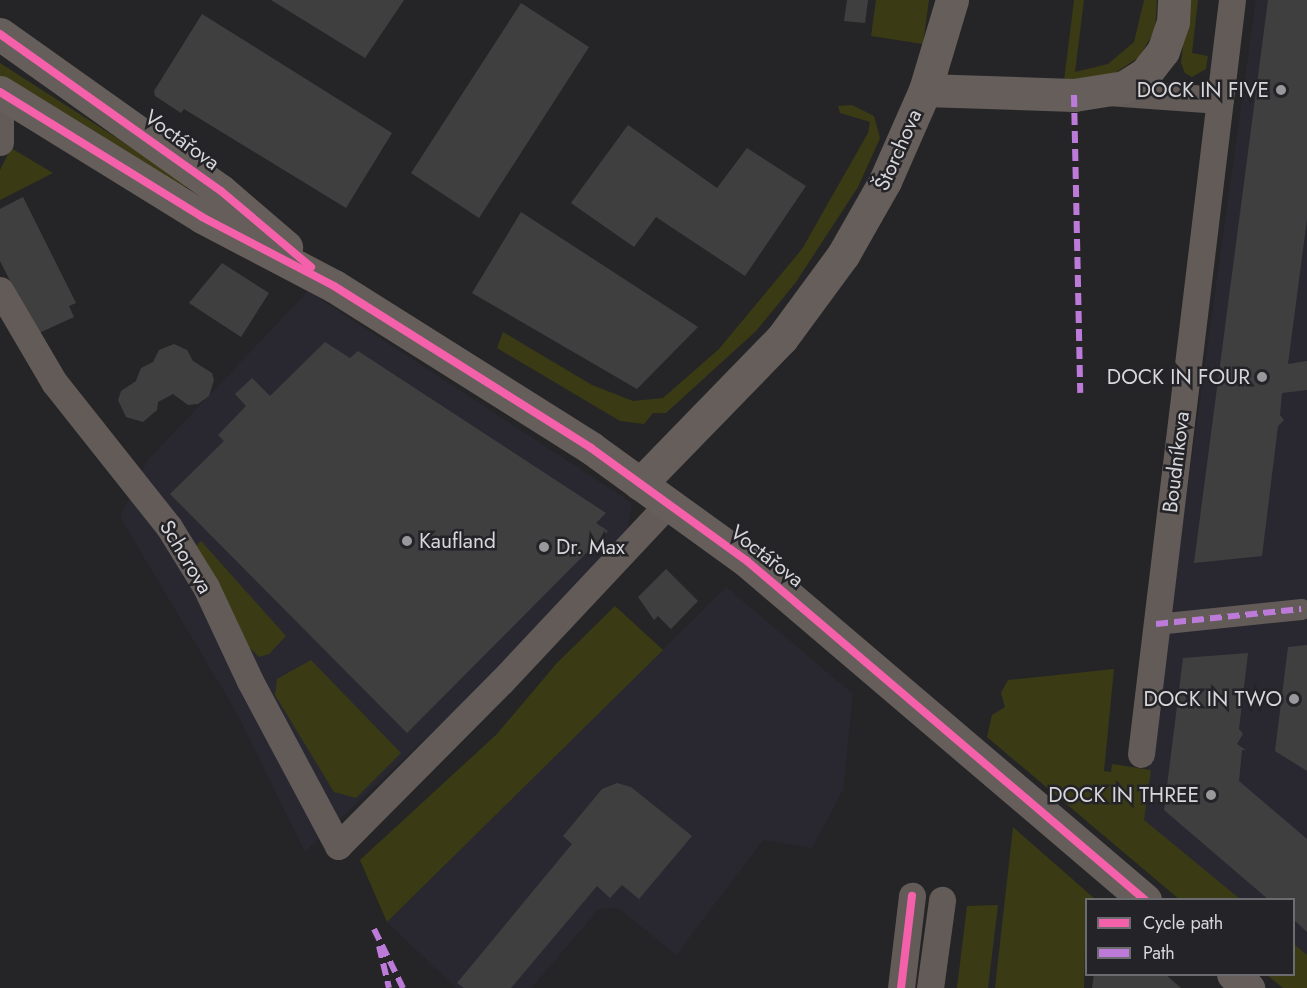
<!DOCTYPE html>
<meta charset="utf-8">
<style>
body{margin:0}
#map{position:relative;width:1307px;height:988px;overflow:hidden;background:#252527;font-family:Jost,sans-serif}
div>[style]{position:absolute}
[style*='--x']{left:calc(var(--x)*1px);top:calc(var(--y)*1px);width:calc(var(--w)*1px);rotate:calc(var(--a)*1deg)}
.built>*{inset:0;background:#292831}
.green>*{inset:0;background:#3a3b14}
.building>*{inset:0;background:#403f40}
.pedestrian>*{height:21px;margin:-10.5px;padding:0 10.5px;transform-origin:10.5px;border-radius:10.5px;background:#635b58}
.minor>*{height:27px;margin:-13.5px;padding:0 13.5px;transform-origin:13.5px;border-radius:13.5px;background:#635b58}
.secondary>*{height:33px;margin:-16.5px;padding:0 16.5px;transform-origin:16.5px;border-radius:16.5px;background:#665e5b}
.quiet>*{height:6px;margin-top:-3px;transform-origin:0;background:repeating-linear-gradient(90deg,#bd7bd9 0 12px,transparent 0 18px)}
.cycleway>*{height:8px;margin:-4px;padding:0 4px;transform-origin:4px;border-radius:4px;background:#f560ab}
.dots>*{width:16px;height:16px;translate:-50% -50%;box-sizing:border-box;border:3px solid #242428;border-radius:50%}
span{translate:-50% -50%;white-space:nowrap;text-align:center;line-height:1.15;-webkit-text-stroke:5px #242428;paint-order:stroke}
.poi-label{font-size:21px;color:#d7d6d9}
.right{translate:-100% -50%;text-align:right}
.left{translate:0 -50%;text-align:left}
.street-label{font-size:21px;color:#d7d6d9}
.legend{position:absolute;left:1085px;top:898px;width:210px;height:78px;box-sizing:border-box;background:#242428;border:2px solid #6c6b6f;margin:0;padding:8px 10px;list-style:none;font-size:18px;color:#d7d6d9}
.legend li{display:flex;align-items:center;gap:12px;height:30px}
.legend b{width:30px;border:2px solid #6c6b6f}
</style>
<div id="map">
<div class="built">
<div style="clip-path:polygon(1256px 0,1307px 0,1307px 972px,1294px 960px,1294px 900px,1227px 899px,1141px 821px)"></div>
<div style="clip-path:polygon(308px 291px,632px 503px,624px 551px,305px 852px,238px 715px,120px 517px,147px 461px)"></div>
<div style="clip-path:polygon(726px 587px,853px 694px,843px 790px,812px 848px,763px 840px,676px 955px,618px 908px,599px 909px,531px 988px,456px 988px,387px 922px)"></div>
</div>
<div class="green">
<div style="clip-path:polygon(876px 0,929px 0,923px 44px,871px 36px)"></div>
<div style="clip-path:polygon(1074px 0,1084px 0,1075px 72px,1108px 64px,1134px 42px,1144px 0,1157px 0,1155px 30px,1139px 57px,1112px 75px,1064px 81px)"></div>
<div style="clip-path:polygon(1188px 0,1198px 0,1192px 53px,1208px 56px,1206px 69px,1192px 77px,1185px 73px,1181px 63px)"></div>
<div style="clip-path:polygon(0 63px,187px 183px,184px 189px,0 76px)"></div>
<div style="clip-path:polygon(852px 105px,874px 116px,880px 138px,858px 187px,796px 282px,756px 331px,666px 413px,653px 413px,644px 424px,620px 421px,497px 348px,503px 332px,592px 385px,633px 401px,663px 398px,719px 349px,802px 249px,868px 133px,870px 122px,840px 113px,838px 106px)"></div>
<div style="clip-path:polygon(11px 148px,53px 173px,0 200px,0 170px)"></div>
<div style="clip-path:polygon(201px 541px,286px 636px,269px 654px,259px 657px,249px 647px,196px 546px)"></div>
<div style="clip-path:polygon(615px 606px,663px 650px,387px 922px,360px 860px,497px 734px,557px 663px)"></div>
<div style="clip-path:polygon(311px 660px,401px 753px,356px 798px,334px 792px,275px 695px,277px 679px)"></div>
<div style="clip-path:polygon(1114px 669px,1104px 771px,1111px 772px,1112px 764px,1151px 770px,1144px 820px,1240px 899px,1179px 899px,987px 737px,992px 715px,1005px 707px,1001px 693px,1008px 680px)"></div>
<div style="clip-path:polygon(1013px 827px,1095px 899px,1086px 900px,1084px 988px,995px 988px)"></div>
<div style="clip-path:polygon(998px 905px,988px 988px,957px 988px,967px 906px)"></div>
<div style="clip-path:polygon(1294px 944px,1307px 955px,1307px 988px,1283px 988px,1267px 975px,1294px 974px)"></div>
</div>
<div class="building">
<div style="clip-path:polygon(271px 0,404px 0,365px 58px)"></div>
<div style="clip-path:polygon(847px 0,868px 0,865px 23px,844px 21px)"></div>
<div style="clip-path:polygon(1268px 0,1307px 0,1307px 219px,1288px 364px,1307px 361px,1307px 390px,1282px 393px,1280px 415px,1284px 420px,1278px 426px,1262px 556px,1194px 563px)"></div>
<div style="clip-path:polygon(521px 3px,589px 47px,479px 218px,411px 173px)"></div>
<div style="clip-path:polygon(202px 14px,392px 133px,346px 208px,184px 109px,181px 113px,155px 96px,154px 91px)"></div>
<div style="clip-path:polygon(628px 125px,717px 188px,747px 148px,806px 186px,745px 276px,656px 217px,634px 247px,571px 203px)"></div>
<div style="clip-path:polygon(23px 197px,76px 303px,69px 306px,74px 317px,37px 334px,0 261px,0 209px)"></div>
<div style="clip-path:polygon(521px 212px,698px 327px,637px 389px,472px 293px)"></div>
<div style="clip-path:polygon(222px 263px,269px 293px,241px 337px,189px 303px)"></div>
<div style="clip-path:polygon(325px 342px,350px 358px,358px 351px,606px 513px,596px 523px,608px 531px,407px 733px,170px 494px,224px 441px,218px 435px,246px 406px,235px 394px,252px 378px,270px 396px)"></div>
<div style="clip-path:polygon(174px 344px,187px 350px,193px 361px,212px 373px,214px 380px,209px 396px,198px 404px,188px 405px,173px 394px,158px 402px,157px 410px,143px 422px,126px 417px,118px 400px,121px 391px,136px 381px,141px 368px,153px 362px,159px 350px)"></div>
<div style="clip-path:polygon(666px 569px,698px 601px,671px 629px,658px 616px,654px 620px,638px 597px)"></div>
<div style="clip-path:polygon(1307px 645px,1307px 771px,1275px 751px,1288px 647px)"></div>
<div style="clip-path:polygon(1248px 653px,1239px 729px,1243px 734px,1237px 744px,1246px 750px,1242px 750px,1239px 781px,1307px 839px,1307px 932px,1294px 920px,1294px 900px,1269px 900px,1164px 810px,1183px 658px)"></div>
<div style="clip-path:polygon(617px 783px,631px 787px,692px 836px,639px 899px,622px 885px,610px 898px,597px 886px,511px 988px,464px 988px,457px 983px,572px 844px,563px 836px,602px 789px)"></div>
<div style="clip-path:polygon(1094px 974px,1165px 974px,1181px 988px,1092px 988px)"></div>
</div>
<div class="pedestrian">
<div style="--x:1156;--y:624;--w:146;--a:-5.9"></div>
</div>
<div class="minor">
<div style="--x:1108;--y:92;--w:112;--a:4.1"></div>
<div style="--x:0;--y:118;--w:24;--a:90"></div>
<div style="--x:0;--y:290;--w:107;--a:59.6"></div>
<div style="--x:54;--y:382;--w:185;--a:51.6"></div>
<div style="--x:169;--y:527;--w:70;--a:58.3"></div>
<div style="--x:206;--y:587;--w:104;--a:64.9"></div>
<div style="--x:250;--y:681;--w:187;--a:61.9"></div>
<div style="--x:338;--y:846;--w:231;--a:-45.2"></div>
<div style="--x:501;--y:682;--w:244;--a:-46.8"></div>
<div style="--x:1141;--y:754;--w:759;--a:-83.12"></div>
<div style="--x:901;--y:988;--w:93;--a:-83.2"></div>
<div style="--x:930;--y:988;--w:89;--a:-82.2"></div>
</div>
<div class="secondary">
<div style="--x:0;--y:34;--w:271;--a:35.4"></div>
<div style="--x:221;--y:191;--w:86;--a:40.7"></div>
<div style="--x:925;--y:90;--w:149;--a:1.9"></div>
<div style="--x:1074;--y:95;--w:51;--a:-9.1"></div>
<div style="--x:1124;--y:87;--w:25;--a:-32"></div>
<div style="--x:1145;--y:74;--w:29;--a:-52"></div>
<div style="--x:1163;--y:51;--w:31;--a:-71"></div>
<div style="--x:1173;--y:22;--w:22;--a:-87"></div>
<div style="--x:0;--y:92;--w:238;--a:31.7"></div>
<div style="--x:202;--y:217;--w:149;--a:27.6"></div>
<div style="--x:334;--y:286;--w:304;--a:32.2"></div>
<div style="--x:591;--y:448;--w:193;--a:35.9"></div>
<div style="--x:747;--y:561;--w:523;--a:40.42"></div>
<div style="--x:640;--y:484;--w:204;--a:-45.8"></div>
<div style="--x:782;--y:338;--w:103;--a:-53.7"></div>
<div style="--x:843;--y:255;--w:85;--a:-60.4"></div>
<div style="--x:885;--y:181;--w:99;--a:-66.3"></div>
<div style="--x:925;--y:90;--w:94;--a:-73.3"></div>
<div style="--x:1233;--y:974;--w:21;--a:43"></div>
</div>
<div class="quiet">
<div style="--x:1074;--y:95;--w:298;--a:88.8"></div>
<div style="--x:1156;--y:624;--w:146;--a:-5.9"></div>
<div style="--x:374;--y:929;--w:66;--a:63.8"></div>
<div style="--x:379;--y:946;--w:43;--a:76.6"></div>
</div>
<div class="cycleway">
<div style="--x:0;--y:34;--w:271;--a:35.4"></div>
<div style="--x:221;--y:191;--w:118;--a:40.2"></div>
<div style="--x:0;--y:92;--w:238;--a:31.7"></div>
<div style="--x:202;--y:217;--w:149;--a:27.6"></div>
<div style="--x:334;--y:286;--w:304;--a:32.2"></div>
<div style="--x:591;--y:448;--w:193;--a:35.9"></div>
<div style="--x:747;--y:561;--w:523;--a:40.42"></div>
<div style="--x:901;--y:988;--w:93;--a:-83.2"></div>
</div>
<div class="dots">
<div style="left:1281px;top:90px;background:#99989b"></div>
<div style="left:1262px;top:377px;background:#99989b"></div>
<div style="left:407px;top:541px;background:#99989b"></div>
<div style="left:544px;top:547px;background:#99989b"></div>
<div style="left:1294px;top:699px;background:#99989b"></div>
<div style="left:1211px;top:795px;background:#99989b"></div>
</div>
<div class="poi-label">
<span class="right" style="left:1269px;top:90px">DOCK IN FIVE</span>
<span class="right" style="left:1250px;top:377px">DOCK IN FOUR</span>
<span class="left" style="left:419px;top:541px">Kaufland</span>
<span class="left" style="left:556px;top:547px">Dr. Max</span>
<span class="right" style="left:1282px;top:699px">DOCK IN TWO</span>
<span class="right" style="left:1199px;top:795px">DOCK IN THREE</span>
</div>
<div class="street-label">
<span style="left:182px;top:140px;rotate:36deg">Voctářova</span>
<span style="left:898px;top:150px;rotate:-66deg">Štorchova</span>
<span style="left:1176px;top:462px;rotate:-83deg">Boudníkova</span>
<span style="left:767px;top:556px;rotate:38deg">Voctářova</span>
<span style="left:186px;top:557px;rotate:59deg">Schorova</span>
</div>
<ul class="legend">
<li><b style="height:8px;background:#f560ab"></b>Cycle path</li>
<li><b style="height:8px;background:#bd7bd9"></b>Path</li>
</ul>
</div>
